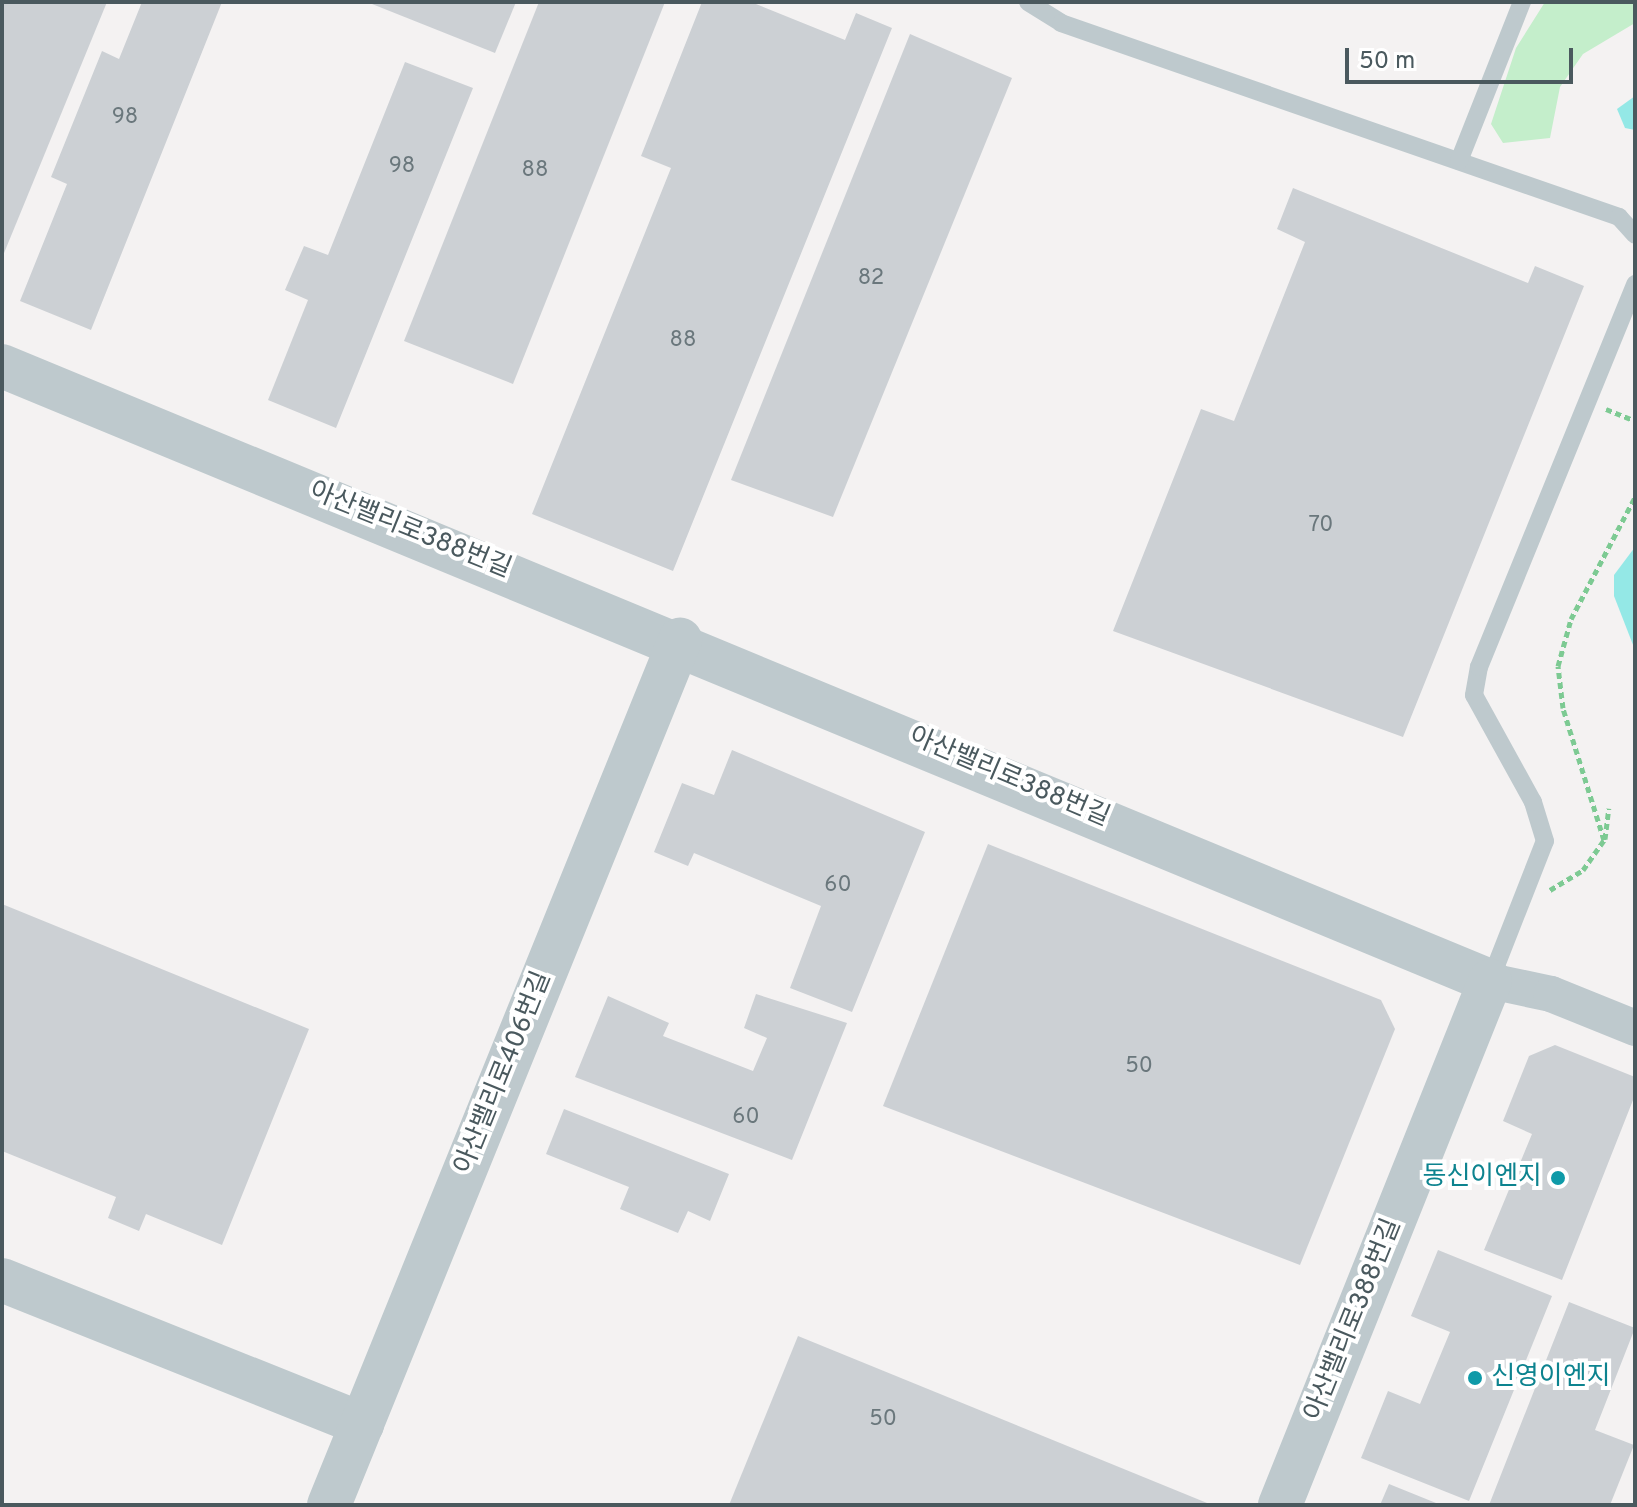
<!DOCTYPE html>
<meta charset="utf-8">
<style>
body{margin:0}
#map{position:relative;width:1637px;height:1507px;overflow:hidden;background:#f4f2f2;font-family:Overpass,"Noto Sans KR",sans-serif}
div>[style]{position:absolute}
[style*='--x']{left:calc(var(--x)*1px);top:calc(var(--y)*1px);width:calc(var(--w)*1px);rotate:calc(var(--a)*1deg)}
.green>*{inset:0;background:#c4eecb}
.water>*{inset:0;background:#94e8e6}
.building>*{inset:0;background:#ccd0d4}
.path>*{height:5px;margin-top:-2.5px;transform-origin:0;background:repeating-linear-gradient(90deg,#7dca93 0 6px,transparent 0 10px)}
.service>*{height:18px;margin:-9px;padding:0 9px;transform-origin:9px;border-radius:9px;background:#bec9cd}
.minor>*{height:36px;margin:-18px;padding:0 18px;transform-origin:18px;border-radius:18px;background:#bec9cd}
.tertiary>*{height:44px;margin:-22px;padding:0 22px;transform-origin:22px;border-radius:22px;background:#bec9cd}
.dots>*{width:22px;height:22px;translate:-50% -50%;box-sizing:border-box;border:4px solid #fff;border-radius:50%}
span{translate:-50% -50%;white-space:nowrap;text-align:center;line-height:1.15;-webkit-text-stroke:8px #fff;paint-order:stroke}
.number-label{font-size:22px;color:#6a777c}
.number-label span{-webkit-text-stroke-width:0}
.street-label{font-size:26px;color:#4a595e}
.culture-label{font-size:26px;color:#0d838f}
.right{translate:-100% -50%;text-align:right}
.left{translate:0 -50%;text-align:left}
.frame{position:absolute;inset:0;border:4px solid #4a595e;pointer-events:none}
.scale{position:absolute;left:1345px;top:48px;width:228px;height:36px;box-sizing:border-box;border:4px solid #4a595e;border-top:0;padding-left:10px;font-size:24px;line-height:28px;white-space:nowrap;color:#4a595e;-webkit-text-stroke:6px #fff;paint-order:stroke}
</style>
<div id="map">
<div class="green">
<div style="clip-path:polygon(1545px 2px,1635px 2px,1635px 23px,1583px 54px,1560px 87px,1550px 138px,1503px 143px,1491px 124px,1516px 48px)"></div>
</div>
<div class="water">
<div style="clip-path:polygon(1635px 96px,1635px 130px,1625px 128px,1617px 109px)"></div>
<div style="clip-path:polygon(1635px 547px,1635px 650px,1614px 596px,1614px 575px)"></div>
</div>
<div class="building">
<div style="clip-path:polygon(2px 2px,107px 2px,2px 258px)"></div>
<div style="clip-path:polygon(142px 2px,222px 2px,91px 330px,20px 301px,67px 184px,51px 177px,102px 51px,119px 59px)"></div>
<div style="clip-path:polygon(367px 2px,516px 2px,495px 53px)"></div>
<div style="clip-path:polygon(539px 2px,665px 2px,513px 384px,404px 341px)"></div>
<div style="clip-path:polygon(702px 2px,751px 2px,845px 40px,856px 13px,892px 28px,673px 571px,532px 514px,671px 168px,641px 156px)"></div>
<div style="clip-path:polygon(910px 34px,1012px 78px,833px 517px,731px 480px)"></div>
<div style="clip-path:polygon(405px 62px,473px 88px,336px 428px,268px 400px,308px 300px,285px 290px,304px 246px,328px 255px)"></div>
<div style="clip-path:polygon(1293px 188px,1528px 283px,1535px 266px,1584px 286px,1403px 737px,1113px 631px,1201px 409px,1234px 421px,1305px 242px,1277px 229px)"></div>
<div style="clip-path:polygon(732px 750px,925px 832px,852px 1012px,790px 988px,821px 906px,694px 853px,688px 866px,654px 852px,682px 783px,714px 795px)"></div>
<div style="clip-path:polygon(988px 844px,1381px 1000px,1395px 1029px,1300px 1265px,883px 1106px)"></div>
<div style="clip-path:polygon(2px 904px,309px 1029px,222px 1245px,146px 1214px,139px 1231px,108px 1218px,116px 1197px,2px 1151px)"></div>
<div style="clip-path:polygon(756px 994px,847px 1023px,792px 1160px,575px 1077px,608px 996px,669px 1023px,663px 1036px,753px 1071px,767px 1038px,744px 1028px)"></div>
<div style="clip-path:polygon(1555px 1045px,1635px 1077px,1635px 1095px,1562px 1280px,1484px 1250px,1532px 1134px,1503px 1121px,1529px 1056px)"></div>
<div style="clip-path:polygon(564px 1109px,729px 1174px,710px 1221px,688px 1211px,678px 1233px,620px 1209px,629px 1187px,546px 1154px)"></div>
<div style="clip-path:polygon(1438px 1250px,1552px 1296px,1469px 1501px,1361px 1458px,1388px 1391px,1420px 1404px,1450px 1332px,1411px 1316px)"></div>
<div style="clip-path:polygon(1569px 1302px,1635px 1328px,1595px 1430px,1634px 1445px,1610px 1505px,1489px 1505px)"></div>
<div style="clip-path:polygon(798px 1336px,1212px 1505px,729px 1505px)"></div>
<div style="clip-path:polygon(1389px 1484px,1441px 1505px,1380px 1505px)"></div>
</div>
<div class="path">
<div style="--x:1606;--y:409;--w:31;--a:22"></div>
<div style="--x:1605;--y:839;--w:31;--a:-83"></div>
<div style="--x:1550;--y:890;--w:39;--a:-31"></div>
<div style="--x:1583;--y:870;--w:37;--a:-55"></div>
<div style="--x:1604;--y:840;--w:138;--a:-107.3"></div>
<div style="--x:1563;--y:708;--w:42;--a:-96.8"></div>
<div style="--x:1558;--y:666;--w:49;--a:-74.5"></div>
<div style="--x:1571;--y:619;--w:138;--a:-62.3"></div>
</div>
<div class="service">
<div style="--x:1028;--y:2;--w:39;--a:32"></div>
<div style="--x:1061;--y:23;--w:591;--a:19.17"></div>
<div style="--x:1619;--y:217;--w:24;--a:48"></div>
<div style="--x:1459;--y:161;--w:171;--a:-68.4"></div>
<div style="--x:1490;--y:981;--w:150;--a:-68.6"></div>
<div style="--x:1545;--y:841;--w:41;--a:-107.1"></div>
<div style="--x:1533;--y:802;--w:122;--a:-118.9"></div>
<div style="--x:1474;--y:695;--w:28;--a:-80"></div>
<div style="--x:1479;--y:667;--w:414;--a:-67.8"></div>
</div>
<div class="minor">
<div style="--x:1490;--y:981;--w:62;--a:12"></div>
<div style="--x:1551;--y:994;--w:91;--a:22"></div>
</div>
<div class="tertiary">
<div style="--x:2;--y:366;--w:1610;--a:22.46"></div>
<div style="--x:1490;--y:981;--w:565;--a:111.84"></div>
<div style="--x:2;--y:1280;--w:388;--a:21.8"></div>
<div style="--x:329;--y:1505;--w:934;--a:-67.91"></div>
</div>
<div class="dots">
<div style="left:1558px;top:1178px;background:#0f9aa8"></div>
<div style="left:1475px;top:1378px;background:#0f9aa8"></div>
</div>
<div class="number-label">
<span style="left:125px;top:118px">98</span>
<span style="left:402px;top:167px">98</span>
<span style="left:535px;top:171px">88</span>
<span style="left:871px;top:279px">82</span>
<span style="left:683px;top:341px">88</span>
<span style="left:1321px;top:526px">70</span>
<span style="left:838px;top:886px">60</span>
<span style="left:1139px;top:1067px">50</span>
<span style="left:746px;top:1118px">60</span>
<span style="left:883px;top:1420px">50</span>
</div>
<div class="street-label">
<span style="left:410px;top:531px;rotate:22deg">아산밸리로388번길</span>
<span style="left:1009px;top:778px;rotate:23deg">아산밸리로388번길</span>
<span style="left:504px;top:1073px;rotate:-68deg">아산밸리로406번길</span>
<span style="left:1354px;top:1320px;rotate:-68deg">아산밸리로388번길</span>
</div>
<div class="culture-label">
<span class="right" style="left:1542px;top:1178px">동신이엔지</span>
<span class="left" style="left:1491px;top:1378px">신영이엔지</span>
</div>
<div class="frame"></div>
<div class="scale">50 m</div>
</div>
